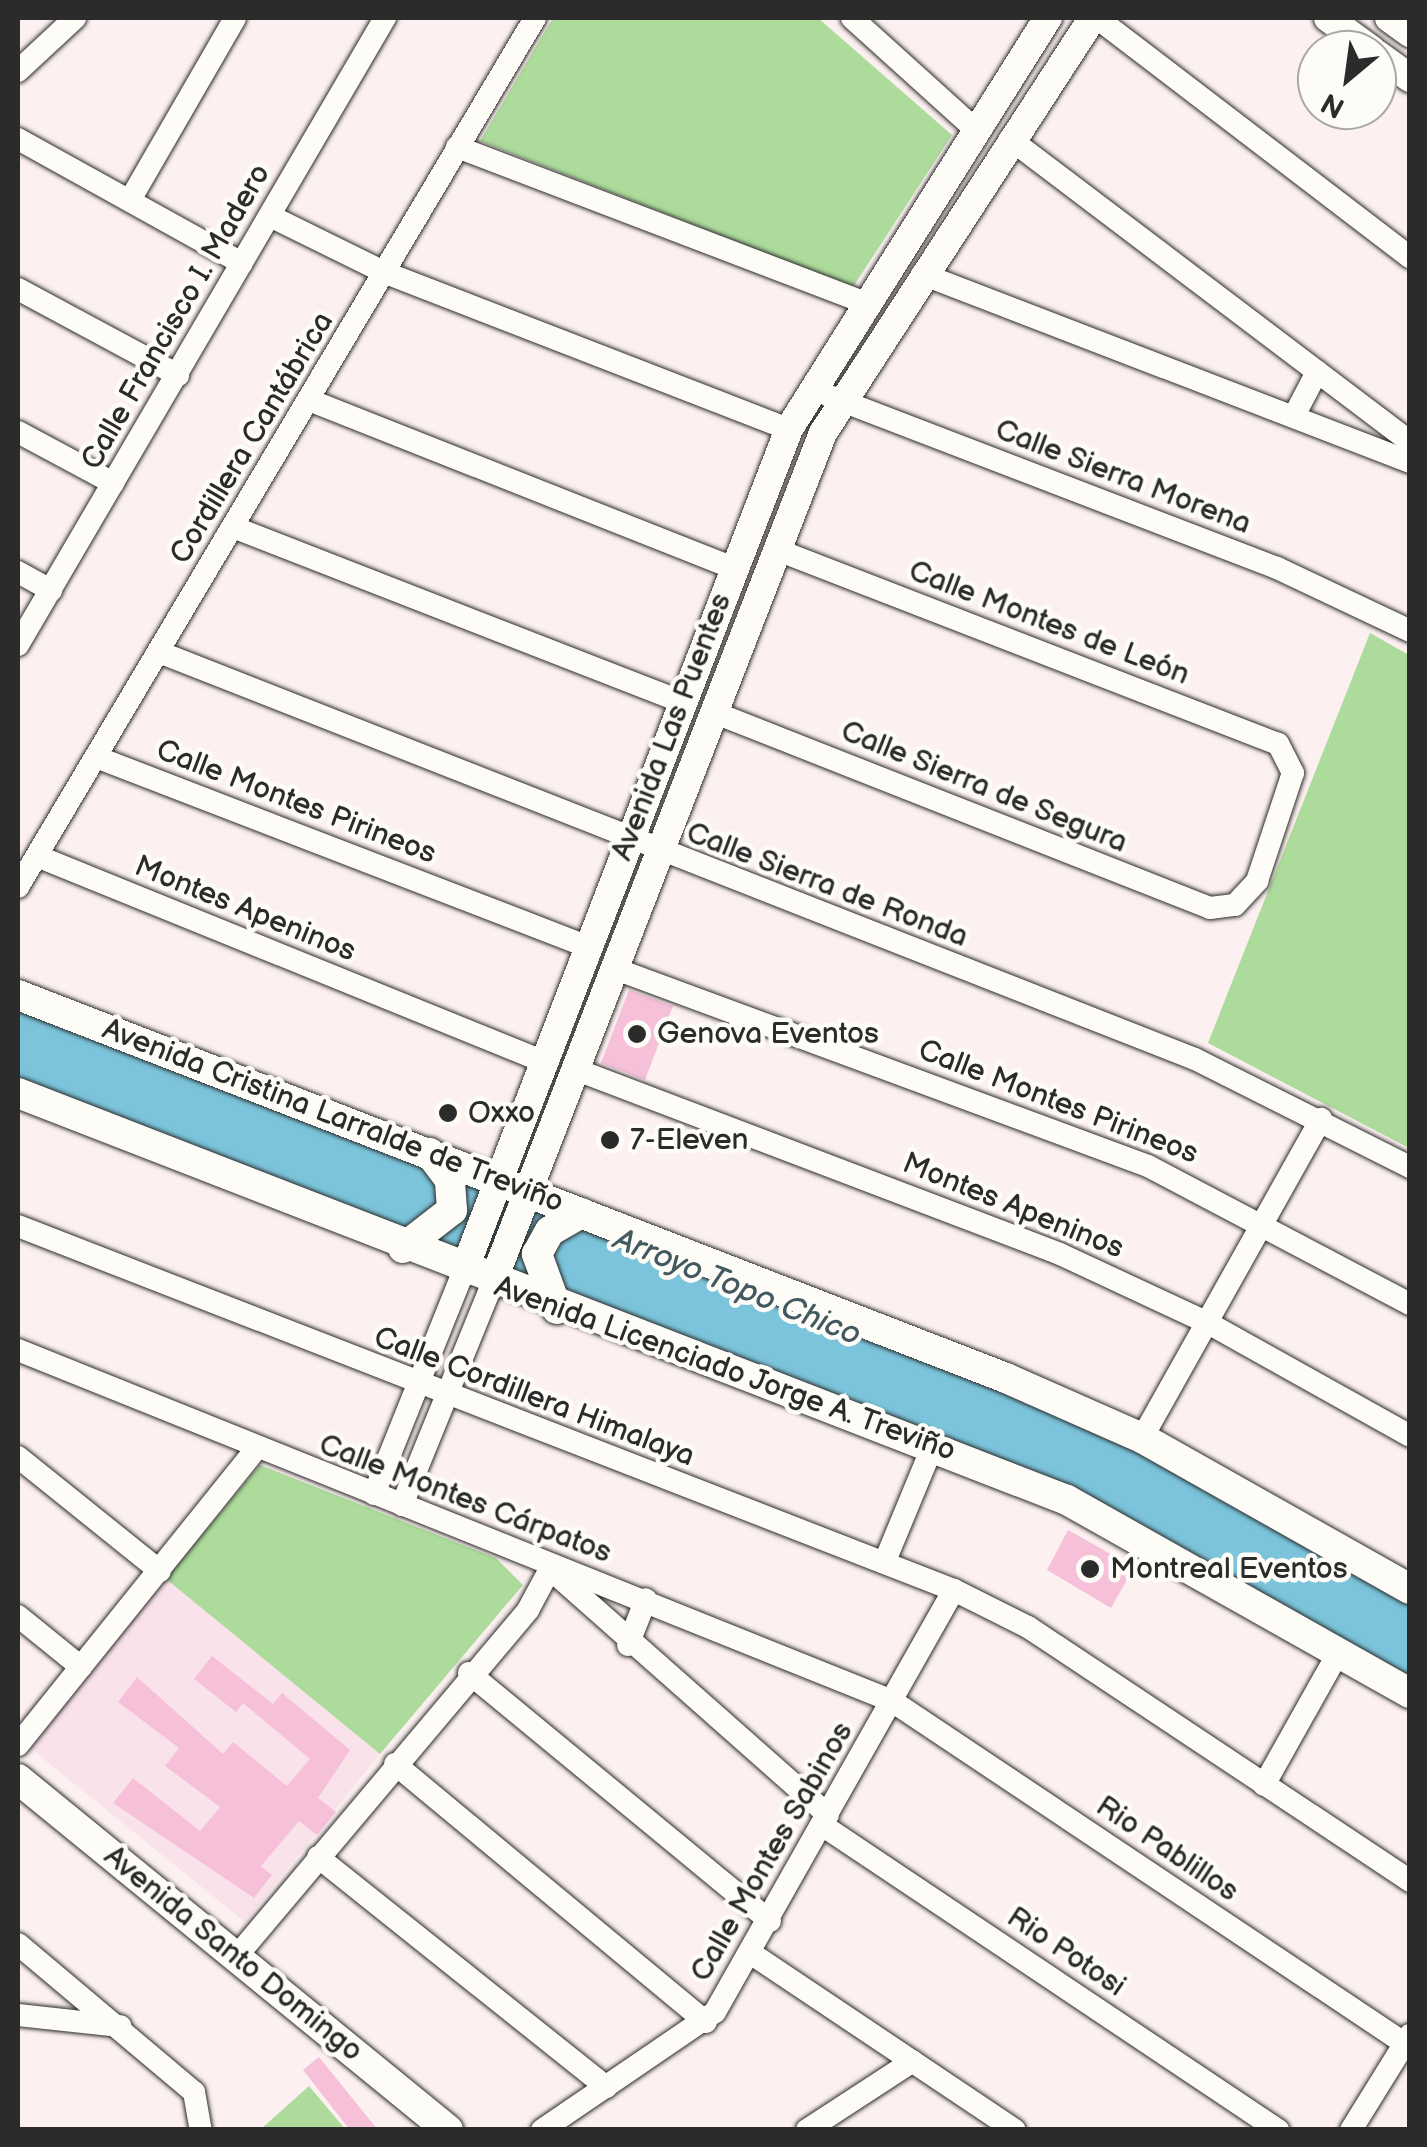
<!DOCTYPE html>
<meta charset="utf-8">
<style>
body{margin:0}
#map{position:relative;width:1427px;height:2147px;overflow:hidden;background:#fcf0f1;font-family:"Balsamiq Sans",sans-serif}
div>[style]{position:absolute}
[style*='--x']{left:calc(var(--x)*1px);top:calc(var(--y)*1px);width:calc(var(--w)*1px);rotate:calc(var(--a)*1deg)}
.built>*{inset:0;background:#fae2ea}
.green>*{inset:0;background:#acdb9b}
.water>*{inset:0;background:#7bc4db}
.building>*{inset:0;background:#f7c0d9}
.roads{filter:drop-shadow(0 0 2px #2b2b2b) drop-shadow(0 0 2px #2b2b2b)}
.minor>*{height:22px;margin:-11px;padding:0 11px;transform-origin:11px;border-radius:11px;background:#fdfcf7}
.tertiary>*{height:28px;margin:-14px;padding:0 14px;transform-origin:14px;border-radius:14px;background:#fdfcf7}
.secondary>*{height:30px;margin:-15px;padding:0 15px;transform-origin:15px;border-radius:15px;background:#fdfcf7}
.dots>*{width:28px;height:28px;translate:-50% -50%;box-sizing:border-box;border:5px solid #fdfcf7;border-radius:50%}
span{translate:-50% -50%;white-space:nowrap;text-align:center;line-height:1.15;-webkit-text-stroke:9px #fdfcf7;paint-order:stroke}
.street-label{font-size:30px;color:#2b2b2b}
.poi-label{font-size:30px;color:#2b2b2b}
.left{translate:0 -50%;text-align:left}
.water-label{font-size:32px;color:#435960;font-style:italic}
.frame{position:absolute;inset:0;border:20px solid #2b2b2b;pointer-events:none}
.north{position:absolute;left:1297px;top:30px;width:100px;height:100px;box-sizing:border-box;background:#fdfcf7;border:2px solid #a9a8a5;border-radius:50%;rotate:209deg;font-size:28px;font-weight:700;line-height:40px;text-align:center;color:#2b2b2b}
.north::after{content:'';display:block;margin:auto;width:35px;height:45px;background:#2b2b2b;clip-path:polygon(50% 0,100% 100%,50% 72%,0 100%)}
</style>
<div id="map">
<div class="built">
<div style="clip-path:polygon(166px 1579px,380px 1754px,245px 1922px,30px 1748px)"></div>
</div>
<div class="green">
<div style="clip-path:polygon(553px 18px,818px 18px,952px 135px,853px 287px,480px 141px)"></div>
<div style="clip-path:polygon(1370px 633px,1409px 655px,1409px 1148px,1208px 1043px)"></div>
<div style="clip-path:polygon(260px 1465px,496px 1558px,523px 1585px,380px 1754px,166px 1579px)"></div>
<div style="clip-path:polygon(309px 2086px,345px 2129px,261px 2129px)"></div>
</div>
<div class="water">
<div style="clip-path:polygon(18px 994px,1006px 1378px,1409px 1589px,1409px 1694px,1140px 1540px,18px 1093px)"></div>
</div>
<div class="building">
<div style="clip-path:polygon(629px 990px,673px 1006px,645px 1080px,601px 1063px)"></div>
<div style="clip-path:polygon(1068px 1530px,1134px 1567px,1111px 1608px,1047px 1570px)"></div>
<div style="clip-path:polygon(212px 1656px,273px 1704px,282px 1693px,350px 1750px,318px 1798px,336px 1812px,317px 1835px,299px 1821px,261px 1866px,272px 1875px,254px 1898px,113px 1803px,133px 1778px,200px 1831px,220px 1807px,165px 1766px,179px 1748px,118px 1702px,137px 1677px,223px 1754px,233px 1742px,287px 1786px,310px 1759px,243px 1703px,236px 1712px,194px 1679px)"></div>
<div style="clip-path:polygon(319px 2057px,378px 2130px,350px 2130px,303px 2070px)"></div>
</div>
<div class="roads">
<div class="minor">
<div style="--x:852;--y:18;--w:166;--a:42.1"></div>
<div style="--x:1097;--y:18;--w:394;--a:37.4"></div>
<div style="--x:18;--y:71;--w:78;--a:-42.9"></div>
<div style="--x:18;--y:139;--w:256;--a:29"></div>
<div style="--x:1010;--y:139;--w:502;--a:37.14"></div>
<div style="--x:457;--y:147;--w:437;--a:20.9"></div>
<div style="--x:130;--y:200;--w:210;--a:-60"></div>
<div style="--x:270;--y:216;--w:129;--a:26.2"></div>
<div style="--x:386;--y:273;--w:432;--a:21.2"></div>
<div style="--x:922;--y:274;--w:523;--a:21.07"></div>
<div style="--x:18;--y:289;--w:182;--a:28.3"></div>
<div style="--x:829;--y:396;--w:480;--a:21"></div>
<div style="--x:1277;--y:568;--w:147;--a:25.3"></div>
<div style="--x:309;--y:400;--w:457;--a:21.6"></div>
<div style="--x:1294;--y:416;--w:50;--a:-62.4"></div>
<div style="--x:18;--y:432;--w:108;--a:28.2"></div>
<div style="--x:233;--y:527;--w:482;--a:21.3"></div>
<div style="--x:18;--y:572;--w:38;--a:29"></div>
<div style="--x:18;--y:645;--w:727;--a:-59.66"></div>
<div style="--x:159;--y:652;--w:1113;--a:21.45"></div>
<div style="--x:1195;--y:1059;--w:241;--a:26.7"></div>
<div style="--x:713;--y:712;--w:534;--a:21.52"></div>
<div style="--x:1210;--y:908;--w:25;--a:-7"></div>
<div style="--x:1235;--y:905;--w:33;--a:-47"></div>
<div style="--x:1257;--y:881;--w:114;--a:-71.6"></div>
<div style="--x:1293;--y:773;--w:33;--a:-117"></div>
<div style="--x:1278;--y:744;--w:539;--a:-158.81"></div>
<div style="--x:96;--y:757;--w:525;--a:21.09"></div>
<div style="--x:37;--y:856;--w:545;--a:22.09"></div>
<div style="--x:18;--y:887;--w:1011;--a:-59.25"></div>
<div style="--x:613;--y:968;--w:570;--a:20.31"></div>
<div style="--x:1148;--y:1166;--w:296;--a:27.8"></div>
<div style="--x:577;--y:1070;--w:517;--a:20.85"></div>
<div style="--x:1060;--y:1254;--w:163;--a:25"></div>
<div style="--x:1208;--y:1323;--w:231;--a:29.2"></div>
<div style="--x:18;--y:1226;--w:1004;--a:21.25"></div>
<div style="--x:954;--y:1590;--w:83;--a:26.6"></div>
<div style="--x:1028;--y:1627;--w:459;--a:33.6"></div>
<div style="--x:18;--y:1350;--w:942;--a:21.88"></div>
<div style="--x:892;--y:1701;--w:623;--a:33.74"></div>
<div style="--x:1142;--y:1438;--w:366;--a:-60.7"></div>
<div style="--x:18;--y:1457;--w:182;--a:38.8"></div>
<div style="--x:374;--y:1494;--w:238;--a:-68.1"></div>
<div style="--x:402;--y:1505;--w:239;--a:-67.8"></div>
<div style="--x:885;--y:1561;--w:126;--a:-67.5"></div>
<div style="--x:18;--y:1616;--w:81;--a:39"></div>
<div style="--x:628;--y:1645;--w:49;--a:-68.6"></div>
<div style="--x:469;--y:1673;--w:390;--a:39.5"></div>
<div style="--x:18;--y:1745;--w:380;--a:-51.2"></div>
<div style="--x:395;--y:1764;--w:404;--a:39.7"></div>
<div style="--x:1264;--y:1785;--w:151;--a:-60.7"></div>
<div style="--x:822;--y:1825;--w:549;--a:33.78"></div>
<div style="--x:318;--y:1857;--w:369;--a:38.6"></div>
<div style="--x:18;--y:1944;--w:230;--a:40.1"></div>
<div style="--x:194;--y:2092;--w:39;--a:80"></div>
<div style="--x:752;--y:1954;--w:316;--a:33.8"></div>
<div style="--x:236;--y:1957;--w:454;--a:-49.9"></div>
<div style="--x:528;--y:1610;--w:47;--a:-61.8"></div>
<div style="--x:550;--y:1569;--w:371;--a:41.5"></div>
<div style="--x:18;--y:2015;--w:103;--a:6.2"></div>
<div style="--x:542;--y:2130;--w:209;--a:-34.3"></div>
<div style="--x:715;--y:2012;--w:485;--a:-60.5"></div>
<div style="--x:807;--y:2130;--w:126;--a:-33.1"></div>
<div style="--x:1351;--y:2130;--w:112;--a:-58.2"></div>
</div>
<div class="tertiary">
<div style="--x:1328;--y:18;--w:54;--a:36"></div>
<div style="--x:1389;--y:18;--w:26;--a:36"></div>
<div style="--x:1377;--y:54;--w:41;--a:36"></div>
<div style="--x:463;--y:1273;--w:905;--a:-68.88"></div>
<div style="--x:789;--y:429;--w:486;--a:-57.8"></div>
<div style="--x:492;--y:1284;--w:913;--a:-68.75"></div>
<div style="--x:823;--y:433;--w:495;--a:-57"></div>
</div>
<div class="secondary">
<div style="--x:18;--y:995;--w:1060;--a:21.19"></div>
<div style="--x:1006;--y:1378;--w:149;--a:23.8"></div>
<div style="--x:1142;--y:1438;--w:308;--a:29.4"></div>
<div style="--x:18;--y:1093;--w:1125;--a:21.21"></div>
<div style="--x:1067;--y:1500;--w:394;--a:29.4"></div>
<div style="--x:403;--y:1248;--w:62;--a:-37.8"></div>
<div style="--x:452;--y:1210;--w:30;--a:-94"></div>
<div style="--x:450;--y:1180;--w:34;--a:-127"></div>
<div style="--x:557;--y:1309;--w:59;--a:-110"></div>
<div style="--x:537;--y:1254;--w:26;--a:-61"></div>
<div style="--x:550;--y:1231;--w:36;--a:-30"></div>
<div style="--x:18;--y:1779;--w:555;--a:39.22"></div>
</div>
</div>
<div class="dots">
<div style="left:637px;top:1034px;background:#2b2b2b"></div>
<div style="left:448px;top:1113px;background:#2b2b2b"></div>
<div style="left:610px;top:1140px;background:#2b2b2b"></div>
<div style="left:1090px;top:1569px;background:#2b2b2b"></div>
</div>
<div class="street-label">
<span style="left:176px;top:317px;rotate:-60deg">Calle Francisco I. Madero</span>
<span style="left:252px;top:438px;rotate:-59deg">Cordillera Cantábrica</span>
<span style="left:1123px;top:477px;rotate:21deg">Calle Sierra Morena</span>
<span style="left:1049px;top:623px;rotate:21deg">Calle Montes de León</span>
<span style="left:672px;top:727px;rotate:-69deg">Avenida Las Puentes</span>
<span style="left:984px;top:787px;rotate:22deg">Calle Sierra de Segura</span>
<span style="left:296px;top:802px;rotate:21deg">Calle Montes Pirineos</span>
<span style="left:827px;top:885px;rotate:21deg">Calle Sierra de Ronda</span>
<span style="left:245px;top:909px;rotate:22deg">Montes Apeninos</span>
<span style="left:1058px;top:1102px;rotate:21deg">Calle Montes Pirineos</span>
<span style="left:333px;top:1116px;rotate:21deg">Avenida Cristina Larralde de Treviño</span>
<span style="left:1013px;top:1206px;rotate:22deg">Montes Apeninos</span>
<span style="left:725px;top:1369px;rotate:20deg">Avenida Licenciado Jorge A. Treviño</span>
<span style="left:534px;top:1397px;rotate:21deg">Calle Cordillera Himalaya</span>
<span style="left:465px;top:1499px;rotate:21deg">Calle Montes Cárpatos</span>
<span style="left:1167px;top:1849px;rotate:34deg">Rio Pablillos</span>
<span style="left:772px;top:1852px;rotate:-60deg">Calle Montes Sabinos</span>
<span style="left:1066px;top:1952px;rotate:34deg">Rio Potosi</span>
<span style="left:233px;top:1954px;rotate:39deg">Avenida Santo Domingo</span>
</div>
<div class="poi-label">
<span class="left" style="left:657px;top:1034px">Genova Eventos</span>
<span class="left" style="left:468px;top:1113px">Oxxo</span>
<span class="left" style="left:630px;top:1140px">7-Eleven</span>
<span class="left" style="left:1110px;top:1569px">Montreal Eventos</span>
</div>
<div class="water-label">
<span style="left:737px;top:1288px;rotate:22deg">Arroyo Topo Chico</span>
</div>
<div class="frame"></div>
<div class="north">N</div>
</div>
